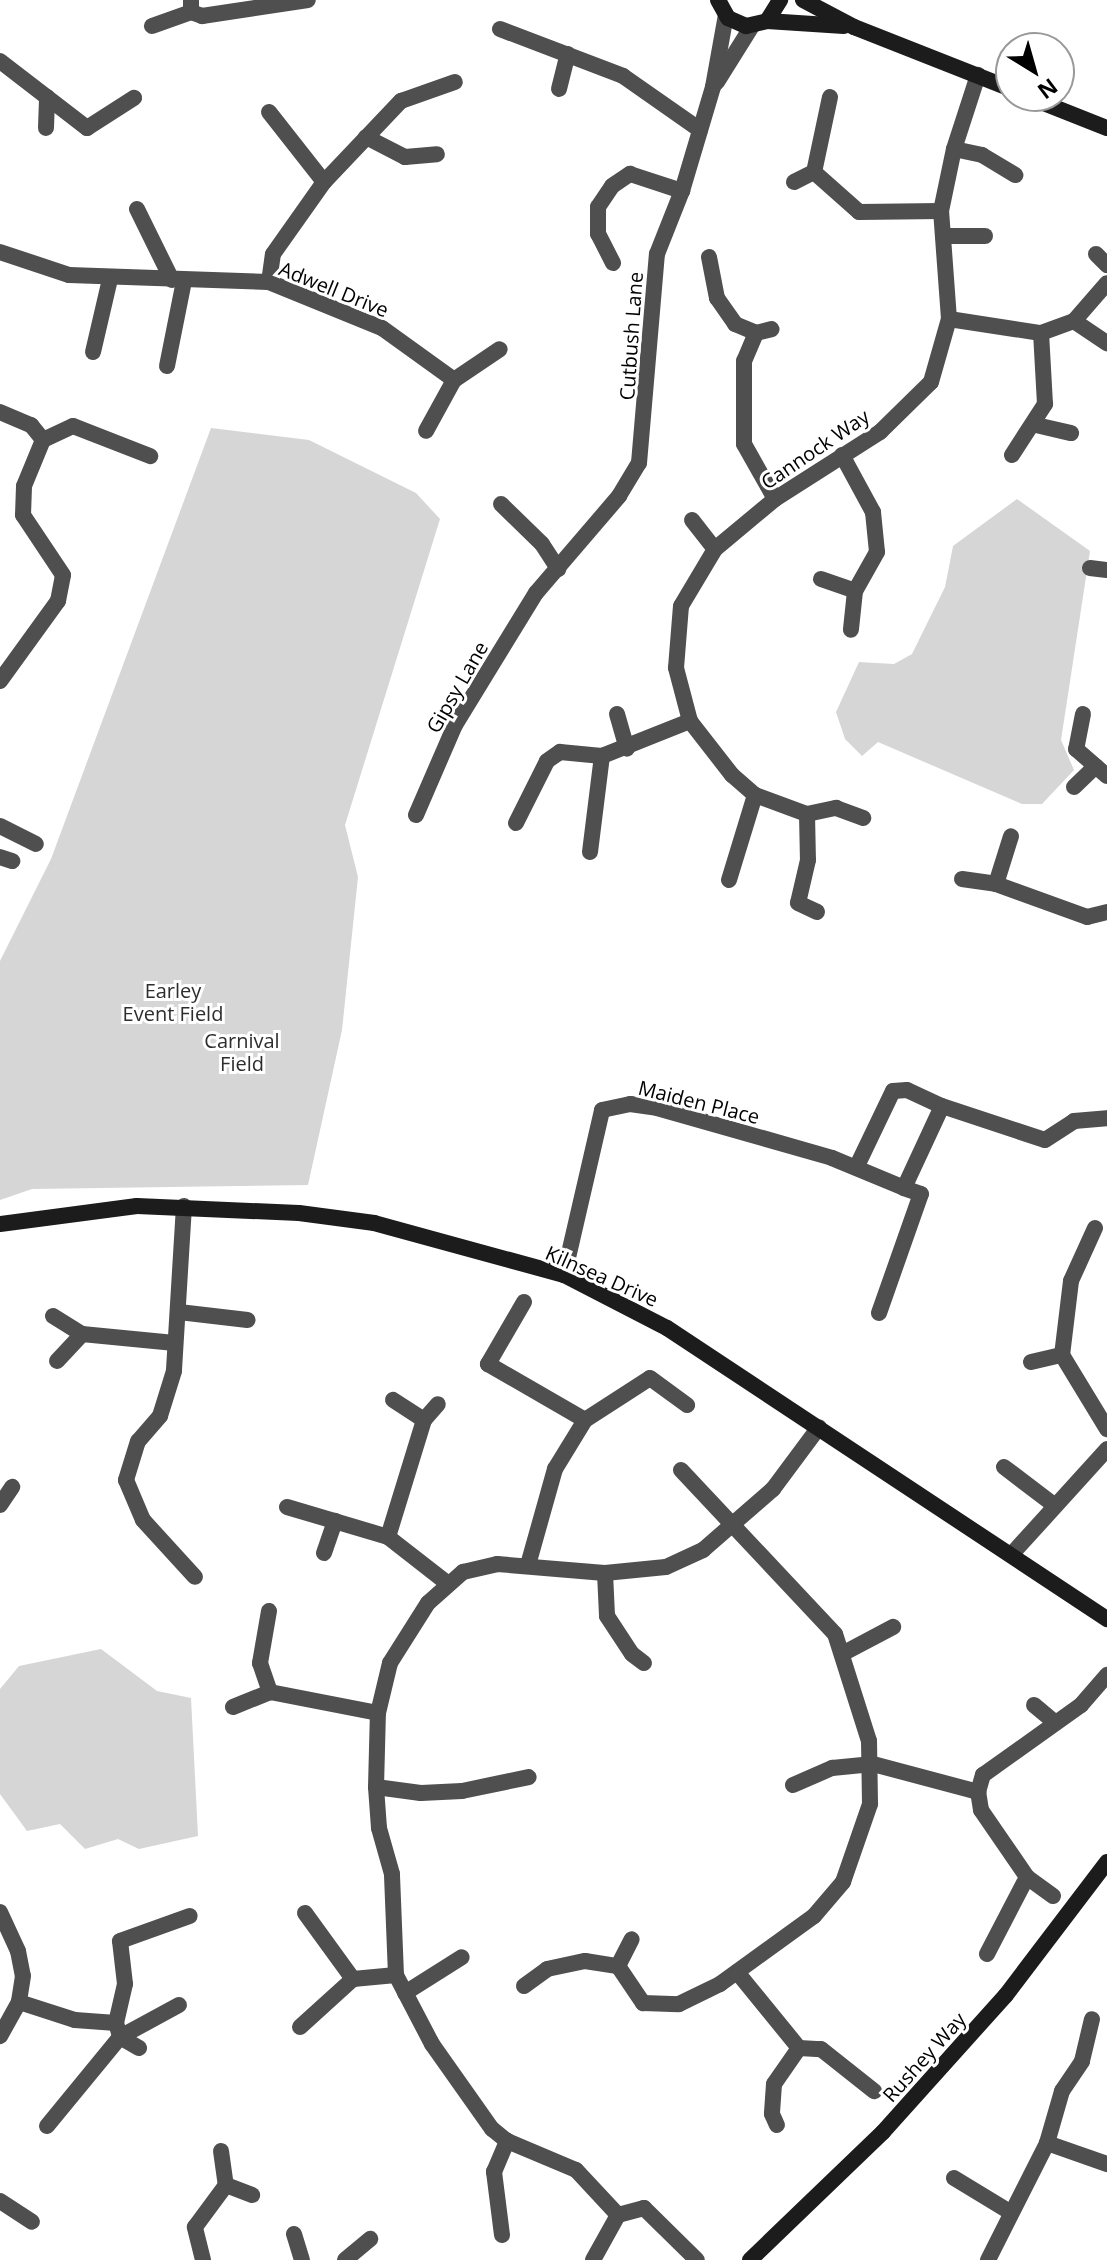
<!DOCTYPE html>
<style>
body{margin:0}
#map{position:relative;width:1107px;height:2260px;overflow:hidden;background:#fff;font-family:"Open Sans",sans-serif}
div>[style]{position:absolute}
[style*='--x']{left:calc(var(--x)*1px);top:calc(var(--y)*1px);width:calc(var(--w)*1px);rotate:calc(var(--a)*1deg)}
.green>*{inset:0;background:#d6d6d6}
.street>*{height:16px;margin:-8px;padding:0 8px;transform-origin:8px;border-radius:8px;background:#4f4f4f}
.secondary>*{height:16px;margin:-8px;padding:0 8px;transform-origin:8px;border-radius:8px;background:#1c1c1c}
span{translate:-50% -50%;white-space:nowrap;text-align:center;line-height:1.15;-webkit-text-stroke:6px #fff;paint-order:stroke}
.street-label{font-size:20px;color:#000}
.park-label{font-size:20px;color:#2d2d2d}
.north{position:absolute;left:995px;top:32px;width:80px;height:80px;box-sizing:border-box;background:#fff;border:2px solid #999;border-radius:50%;rotate:143deg;font-size:22px;font-weight:700;line-height:32px;text-align:center;color:#000}
.north::after{content:'';display:block;margin:auto;width:28px;height:36px;background:#000;clip-path:polygon(50% 0,100% 100%,50% 72%,0 100%)}
</style>
<div id="map">
<div class="green">
<div style="clip-path:polygon(211px 428px,309px 440px,416px 493px,440px 519px,345px 825px,358px 877px,342px 1030px,308px 1185px,32px 1189px,0 1200px,0 961px,51px 859px)"></div>
<div style="clip-path:polygon(1017px 499px,1090px 551px,1061px 740px,1074px 770px,1042px 804px,1022px 804px,878px 742px,862px 756px,845px 739px,836px 712px,859px 662px,894px 664px,912px 654px,945px 587px,953px 546px)"></div>
<div style="clip-path:polygon(101px 1649px,157px 1691px,191px 1698px,198px 1836px,139px 1849px,118px 1839px,85px 1849px,60px 1824px,27px 1831px,0 1794px,0 1689px,19px 1666px)"></div>
</div>
<div class="street">
<div style="--x:191;--y:0;--w:12;--a:90"></div>
<div style="--x:191;--y:12;--w:12;--a:20"></div>
<div style="--x:202;--y:16;--w:107;--a:-8.6"></div>
<div style="--x:152;--y:26;--w:41;--a:-19.7"></div>
<div style="--x:500;--y:29;--w:132;--a:20.9"></div>
<div style="--x:623;--y:76;--w:94;--a:35"></div>
<div style="--x:0;--y:61;--w:110;--a:37.6"></div>
<div style="--x:87;--y:128;--w:56;--a:-32.6"></div>
<div style="--x:717;--y:82;--w:66;--a:-58"></div>
<div style="--x:559;--y:89;--w:36;--a:-76"></div>
<div style="--x:830;--y:97;--w:77;--a:102"></div>
<div style="--x:814;--y:172;--w:60;--a:41.6"></div>
<div style="--x:859;--y:212;--w:82;--a:-0.7"></div>
<div style="--x:269;--y:112;--w:89;--a:51.8"></div>
<div style="--x:46;--y:128;--w:31;--a:-88"></div>
<div style="--x:366;--y:137;--w:44;--a:27.1"></div>
<div style="--x:405;--y:157;--w:32;--a:-5"></div>
<div style="--x:954;--y:149;--w:29;--a:12"></div>
<div style="--x:982;--y:155;--w:39;--a:31"></div>
<div style="--x:794;--y:182;--w:22;--a:-27"></div>
<div style="--x:137;--y:209;--w:79;--a:63.8"></div>
<div style="--x:943;--y:236;--w:42;--a:0"></div>
<div style="--x:0;--y:252;--w:73;--a:18.4"></div>
<div style="--x:69;--y:275;--w:200;--a:2"></div>
<div style="--x:269;--y:282;--w:122;--a:22.2"></div>
<div style="--x:382;--y:328;--w:89;--a:35.8"></div>
<div style="--x:454;--y:380;--w:58;--a:118.8"></div>
<div style="--x:1096;--y:254;--w:16;--a:45"></div>
<div style="--x:709;--y:257;--w:42;--a:79"></div>
<div style="--x:717;--y:298;--w:32;--a:55"></div>
<div style="--x:735;--y:324;--w:23;--a:23"></div>
<div style="--x:756;--y:333;--w:30;--a:113"></div>
<div style="--x:744;--y:361;--w:83;--a:90"></div>
<div style="--x:744;--y:444;--w:63;--a:60.6"></div>
<div style="--x:613;--y:263;--w:33;--a:-117"></div>
<div style="--x:598;--y:234;--w:27;--a:-90"></div>
<div style="--x:598;--y:207;--w:25;--a:-56"></div>
<div style="--x:612;--y:186;--w:22;--a:-34"></div>
<div style="--x:630;--y:174;--w:55;--a:18.1"></div>
<div style="--x:269;--y:282;--w:28;--a:-82"></div>
<div style="--x:273;--y:254;--w:88;--a:-54.7"></div>
<div style="--x:324;--y:182;--w:112;--a:-46.5"></div>
<div style="--x:401;--y:101;--w:57;--a:-19.4"></div>
<div style="--x:949;--y:319;--w:93;--a:8.7"></div>
<div style="--x:1041;--y:333;--w:35;--a:-20"></div>
<div style="--x:1074;--y:321;--w:50;--a:-49"></div>
<div style="--x:1074;--y:321;--w:40;--a:34"></div>
<div style="--x:756;--y:333;--w:16;--a:-14"></div>
<div style="--x:93;--y:352;--w:75;--a:-76.9"></div>
<div style="--x:167;--y:366;--w:87;--a:-78.7"></div>
<div style="--x:454;--y:380;--w:55;--a:-34"></div>
<div style="--x:0;--y:412;--w:34;--a:23"></div>
<div style="--x:31;--y:425;--w:19;--a:51"></div>
<div style="--x:1036;--y:425;--w:36;--a:13"></div>
<div style="--x:43;--y:440;--w:33;--a:-25"></div>
<div style="--x:73;--y:426;--w:83;--a:21.3"></div>
<div style="--x:842;--y:455;--w:65;--a:61.5"></div>
<div style="--x:873;--y:512;--w:40;--a:84.3"></div>
<div style="--x:877;--y:552;--w:45;--a:119.4"></div>
<div style="--x:855;--y:591;--w:39;--a:96"></div>
<div style="--x:1012;--y:455;--w:61;--a:-57.1"></div>
<div style="--x:1045;--y:404;--w:71;--a:-93.2"></div>
<div style="--x:501;--y:504;--w:57;--a:44.3"></div>
<div style="--x:542;--y:544;--w:30;--a:57"></div>
<div style="--x:692;--y:520;--w:37;--a:52"></div>
<div style="--x:1090;--y:568;--w:17;--a:7"></div>
<div style="--x:821;--y:579;--w:36;--a:19"></div>
<div style="--x:0;--y:681;--w:99;--a:-54.1"></div>
<div style="--x:58;--y:601;--w:26;--a:-79"></div>
<div style="--x:63;--y:575;--w:72;--a:-123.7"></div>
<div style="--x:23;--y:515;--w:29;--a:-88"></div>
<div style="--x:24;--y:486;--w:50;--a:-67.6"></div>
<div style="--x:617;--y:714;--w:36;--a:74"></div>
<div style="--x:1083;--y:714;--w:36;--a:101"></div>
<div style="--x:1076;--y:749;--w:41;--a:41.1"></div>
<div style="--x:1074;--y:787;--w:30;--a:-44"></div>
<div style="--x:755;--y:795;--w:55;--a:20.1"></div>
<div style="--x:807;--y:814;--w:30;--a:-12"></div>
<div style="--x:836;--y:808;--w:29;--a:20"></div>
<div style="--x:807;--y:814;--w:46;--a:88.8"></div>
<div style="--x:808;--y:860;--w:44;--a:103.1"></div>
<div style="--x:798;--y:903;--w:21;--a:25"></div>
<div style="--x:416;--y:815;--w:98;--a:-66.6"></div>
<div style="--x:455;--y:725;--w:155;--a:-58.5"></div>
<div style="--x:536;--y:593;--w:128;--a:-49.4"></div>
<div style="--x:619;--y:496;--w:39;--a:-59"></div>
<div style="--x:639;--y:463;--w:210;--a:-85.1"></div>
<div style="--x:657;--y:254;--w:68;--a:-68.4"></div>
<div style="--x:682;--y:191;--w:109;--a:-73.4"></div>
<div style="--x:713;--y:87;--w:73;--a:-79.8"></div>
<div style="--x:516;--y:823;--w:69;--a:-63.4"></div>
<div style="--x:547;--y:761;--w:16;--a:-35"></div>
<div style="--x:560;--y:752;--w:42;--a:5.4"></div>
<div style="--x:0;--y:826;--w:40;--a:26.6"></div>
<div style="--x:590;--y:852;--w:97;--a:-82.9"></div>
<div style="--x:602;--y:756;--w:95;--a:-21.7"></div>
<div style="--x:0;--y:857;--w:13;--a:18"></div>
<div style="--x:962;--y:879;--w:34;--a:8"></div>
<div style="--x:996;--y:884;--w:97;--a:19.9"></div>
<div style="--x:1087;--y:917;--w:21;--a:-14"></div>
<div style="--x:729;--y:880;--w:89;--a:-73"></div>
<div style="--x:755;--y:795;--w:30;--a:-139"></div>
<div style="--x:732;--y:775;--w:68;--a:-127.9"></div>
<div style="--x:690;--y:721;--w:55;--a:-104.8"></div>
<div style="--x:676;--y:668;--w:62;--a:-85.4"></div>
<div style="--x:681;--y:606;--w:66;--a:-59.2"></div>
<div style="--x:715;--y:549;--w:78;--a:-39.8"></div>
<div style="--x:775;--y:499;--w:125;--a:-32.5"></div>
<div style="--x:880;--y:432;--w:71;--a:-44.4"></div>
<div style="--x:931;--y:382;--w:66;--a:-74.1"></div>
<div style="--x:949;--y:319;--w:108;--a:-94.2"></div>
<div style="--x:941;--y:211;--w:63;--a:-78.2"></div>
<div style="--x:954;--y:149;--w:78;--a:-72"></div>
<div style="--x:996;--y:884;--w:50;--a:-72.6"></div>
<div style="--x:857;--y:1166;--w:83;--a:-64.4"></div>
<div style="--x:893;--y:1091;--w:14;--a:-4"></div>
<div style="--x:907;--y:1090;--w:38;--a:25"></div>
<div style="--x:184;--y:1206;--w:165;--a:93.5"></div>
<div style="--x:174;--y:1371;--w:47;--a:107.3"></div>
<div style="--x:160;--y:1416;--w:33;--a:131"></div>
<div style="--x:138;--y:1441;--w:41;--a:107.1"></div>
<div style="--x:126;--y:1480;--w:43;--a:67"></div>
<div style="--x:143;--y:1520;--w:77;--a:47.6"></div>
<div style="--x:1095;--y:1228;--w:58;--a:114.4"></div>
<div style="--x:1071;--y:1281;--w:75;--a:96.9"></div>
<div style="--x:1062;--y:1355;--w:87;--a:58.7"></div>
<div style="--x:564;--y:1275;--w:169;--a:-77"></div>
<div style="--x:602;--y:1110;--w:29;--a:-12"></div>
<div style="--x:630;--y:1104;--w:27;--a:8"></div>
<div style="--x:657;--y:1108;--w:182;--a:15.9"></div>
<div style="--x:832;--y:1158;--w:78;--a:22.6"></div>
<div style="--x:904;--y:1188;--w:90;--a:-65.1"></div>
<div style="--x:942;--y:1106;--w:108;--a:18.3"></div>
<div style="--x:1045;--y:1140;--w:35;--a:-33"></div>
<div style="--x:1074;--y:1121;--w:33;--a:-5"></div>
<div style="--x:524;--y:1302;--w:72;--a:120.1"></div>
<div style="--x:488;--y:1364;--w:112;--a:30"></div>
<div style="--x:179;--y:1312;--w:69;--a:6.6"></div>
<div style="--x:879;--y:1313;--w:126;--a:-70.6"></div>
<div style="--x:921;--y:1194;--w:18;--a:-161"></div>
<div style="--x:53;--y:1316;--w:34;--a:32"></div>
<div style="--x:57;--y:1361;--w:37;--a:-47"></div>
<div style="--x:82;--y:1334;--w:93;--a:5.5"></div>
<div style="--x:1031;--y:1362;--w:32;--a:-13"></div>
<div style="--x:424;--y:1420;--w:21;--a:-49"></div>
<div style="--x:1004;--y:1467;--w:63;--a:37.2"></div>
<div style="--x:0;--y:1505;--w:22;--a:-56"></div>
<div style="--x:287;--y:1507;--w:105;--a:16.5"></div>
<div style="--x:388;--y:1537;--w:75;--a:37.9"></div>
<div style="--x:388;--y:1537;--w:122;--a:-72.9"></div>
<div style="--x:424;--y:1420;--w:37;--a:-147"></div>
<div style="--x:324;--y:1553;--w:34;--a:-71"></div>
<div style="--x:1011;--y:1555;--w:143;--a:-47.8"></div>
<div style="--x:528;--y:1565;--w:100;--a:-74.3"></div>
<div style="--x:555;--y:1469;--w:57;--a:-58.5"></div>
<div style="--x:585;--y:1420;--w:77;--a:-32.9"></div>
<div style="--x:650;--y:1378;--w:46;--a:36.1"></div>
<div style="--x:605;--y:1573;--w:43;--a:87.3"></div>
<div style="--x:607;--y:1616;--w:45;--a:56.7"></div>
<div style="--x:632;--y:1654;--w:15;--a:37"></div>
<div style="--x:269;--y:1611;--w:53;--a:99.8"></div>
<div style="--x:260;--y:1663;--w:31;--a:71"></div>
<div style="--x:270;--y:1692;--w:110;--a:11"></div>
<div style="--x:842;--y:1654;--w:58;--a:-27.9"></div>
<div style="--x:1034;--y:1705;--w:26;--a:40"></div>
<div style="--x:233;--y:1707;--w:40;--a:-22"></div>
<div style="--x:793;--y:1785;--w:43;--a:-23.6"></div>
<div style="--x:832;--y:1768;--w:41;--a:-5.6"></div>
<div style="--x:873;--y:1764;--w:109;--a:14.9"></div>
<div style="--x:376;--y:1787;--w:45;--a:7.6"></div>
<div style="--x:421;--y:1793;--w:41;--a:-2.8"></div>
<div style="--x:462;--y:1791;--w:68;--a:-11.8"></div>
<div style="--x:1053;--y:1896;--w:32;--a:-144"></div>
<div style="--x:1027;--y:1877;--w:81;--a:-124.5"></div>
<div style="--x:981;--y:1810;--w:18;--a:-99"></div>
<div style="--x:978;--y:1792;--w:18;--a:-74"></div>
<div style="--x:983;--y:1775;--w:120;--a:-35.5"></div>
<div style="--x:1081;--y:1705;--w:40;--a:-49"></div>
<div style="--x:0;--y:1912;--w:43;--a:65.2"></div>
<div style="--x:18;--y:1951;--w:25;--a:79"></div>
<div style="--x:23;--y:1976;--w:26;--a:99"></div>
<div style="--x:19;--y:2002;--w:39;--a:119"></div>
<div style="--x:305;--y:1913;--w:82;--a:54"></div>
<div style="--x:353;--y:1979;--w:43;--a:-5.3"></div>
<div style="--x:987;--y:1954;--w:87;--a:-62.5"></div>
<div style="--x:618;--y:1966;--w:30;--a:-63"></div>
<div style="--x:737;--y:1972;--w:98;--a:50.8"></div>
<div style="--x:799;--y:2048;--w:44;--a:124.8"></div>
<div style="--x:774;--y:2084;--w:30;--a:94"></div>
<div style="--x:772;--y:2114;--w:12;--a:66"></div>
<div style="--x:524;--y:1986;--w:29;--a:-36"></div>
<div style="--x:547;--y:1969;--w:39;--a:-12"></div>
<div style="--x:585;--y:1961;--w:33;--a:9"></div>
<div style="--x:618;--y:1966;--w:45;--a:56"></div>
<div style="--x:643;--y:2003;--w:36;--a:2"></div>
<div style="--x:679;--y:2004;--w:46;--a:-26"></div>
<div style="--x:720;--y:1984;--w:116;--a:-35.9"></div>
<div style="--x:814;--y:1916;--w:45;--a:-49.5"></div>
<div style="--x:843;--y:1882;--w:83;--a:-70.9"></div>
<div style="--x:870;--y:1804;--w:63;--a:-90.9"></div>
<div style="--x:869;--y:1741;--w:112;--a:-107.6"></div>
<div style="--x:835;--y:1634;--w:225;--a:-133.2"></div>
<div style="--x:405;--y:1993;--w:67;--a:-32.3"></div>
<div style="--x:19;--y:2002;--w:59;--a:17.8"></div>
<div style="--x:75;--y:2020;--w:41;--a:4.2"></div>
<div style="--x:116;--y:2023;--w:10;--a:73"></div>
<div style="--x:116;--y:2023;--w:40;--a:-77"></div>
<div style="--x:125;--y:1984;--w:43;--a:-96.6"></div>
<div style="--x:120;--y:1941;--w:74;--a:-19.7"></div>
<div style="--x:300;--y:2027;--w:72;--a:-42.2"></div>
<div style="--x:120;--y:2037;--w:22;--a:30"></div>
<div style="--x:799;--y:2048;--w:22;--a:3"></div>
<div style="--x:821;--y:2049;--w:68;--a:38.4"></div>
<div style="--x:47;--y:2126;--w:115;--a:-50.6"></div>
<div style="--x:120;--y:2037;--w:67;--a:-28.5"></div>
<div style="--x:1047;--y:2143;--w:54;--a:-73.9"></div>
<div style="--x:1062;--y:2091;--w:36;--a:-56"></div>
<div style="--x:1082;--y:2061;--w:43;--a:-76.6"></div>
<div style="--x:221;--y:2151;--w:34;--a:82"></div>
<div style="--x:954;--y:2178;--w:66;--a:31.3"></div>
<div style="--x:0;--y:2201;--w:38;--a:33"></div>
<div style="--x:618;--y:2215;--w:27;--a:-15"></div>
<div style="--x:644;--y:2208;--w:74;--a:44.5"></div>
<div style="--x:294;--y:2234;--w:27;--a:73"></div>
<div style="--x:502;--y:2235;--w:64;--a:-97.2"></div>
<div style="--x:494;--y:2172;--w:34;--a:-67"></div>
<div style="--x:203;--y:2260;--w:34;--a:-104"></div>
<div style="--x:195;--y:2227;--w:52;--a:-53.6"></div>
<div style="--x:226;--y:2185;--w:28;--a:21"></div>
<div style="--x:345;--y:2260;--w:33;--a:-40"></div>
<div style="--x:593;--y:2260;--w:51;--a:-60.9"></div>
<div style="--x:618;--y:2215;--w:62;--a:-133"></div>
<div style="--x:576;--y:2170;--w:75;--a:-157.2"></div>
<div style="--x:507;--y:2141;--w:19;--a:-141"></div>
<div style="--x:492;--y:2129;--w:104;--a:-125.2"></div>
<div style="--x:432;--y:2044;--w:78;--a:-117.6"></div>
<div style="--x:396;--y:1975;--w:101;--a:-92.3"></div>
<div style="--x:392;--y:1874;--w:48;--a:-105.8"></div>
<div style="--x:379;--y:1828;--w:41;--a:-94.2"></div>
<div style="--x:376;--y:1787;--w:74;--a:-88.5"></div>
<div style="--x:378;--y:1713;--w:51;--a:-76.5"></div>
<div style="--x:390;--y:1663;--w:71;--a:-57.7"></div>
<div style="--x:428;--y:1603;--w:47;--a:-41.5"></div>
<div style="--x:463;--y:1572;--w:35;--a:-13"></div>
<div style="--x:497;--y:1564;--w:108;--a:4.8"></div>
<div style="--x:605;--y:1573;--w:61;--a:-5.6"></div>
<div style="--x:666;--y:1567;--w:41;--a:-24.7"></div>
<div style="--x:703;--y:1550;--w:93;--a:-41.1"></div>
<div style="--x:773;--y:1489;--w:77;--a:-53.4"></div>
<div style="--x:988;--y:2260;--w:131;--a:-63.2"></div>
<div style="--x:1047;--y:2143;--w:64;--a:19.3"></div>
</div>
<div class="secondary">
<div style="--x:718;--y:0;--w:21;--a:61"></div>
<div style="--x:728;--y:18;--w:20;--a:24"></div>
<div style="--x:746;--y:26;--w:22;--a:-13"></div>
<div style="--x:767;--y:21;--w:25;--a:-58"></div>
<div style="--x:803;--y:0;--w:58;--a:27.9"></div>
<div style="--x:854;--y:27;--w:169;--a:21.5"></div>
<div style="--x:767;--y:21;--w:77;--a:3.7"></div>
<div style="--x:1026;--y:96;--w:87;--a:21.6"></div>
<div style="--x:0;--y:1224;--w:138;--a:-7.5"></div>
<div style="--x:137;--y:1206;--w:162;--a:2.5"></div>
<div style="--x:299;--y:1213;--w:76;--a:7.6"></div>
<div style="--x:374;--y:1223;--w:197;--a:15.3"></div>
<div style="--x:564;--y:1275;--w:116;--a:27.2"></div>
<div style="--x:667;--y:1328;--w:528;--a:33.48"></div>
<div style="--x:750;--y:2260;--w:185;--a:-43.9"></div>
<div style="--x:883;--y:2132;--w:184;--a:-48.1"></div>
<div style="--x:1006;--y:1995;--w:167;--a:-52.8"></div>
</div>
<div class="street-label">
<span style="left:334px;top:289px;rotate:22deg">Adwell Drive</span>
<span style="left:631px;top:336px;rotate:-86deg">Cutbush Lane</span>
<span style="left:815px;top:449px;rotate:-34deg">Cannock Way</span>
<span style="left:457px;top:687px;rotate:-60deg">Gipsy Lane</span>
<span style="left:699px;top:1102px;rotate:14deg">Maiden Place</span>
<span style="left:602px;top:1276px;rotate:24deg">Kilnsea Drive</span>
<span style="left:924px;top:2057px;rotate:-48deg">Rushey Way</span>
</div>
<div class="park-label">
<span style="left:173px;top:1002px">Earley<br>Event Field</span>
<span style="left:242px;top:1052px">Carnival<br>Field</span>
</div>
<div class="north">N</div>
</div>
